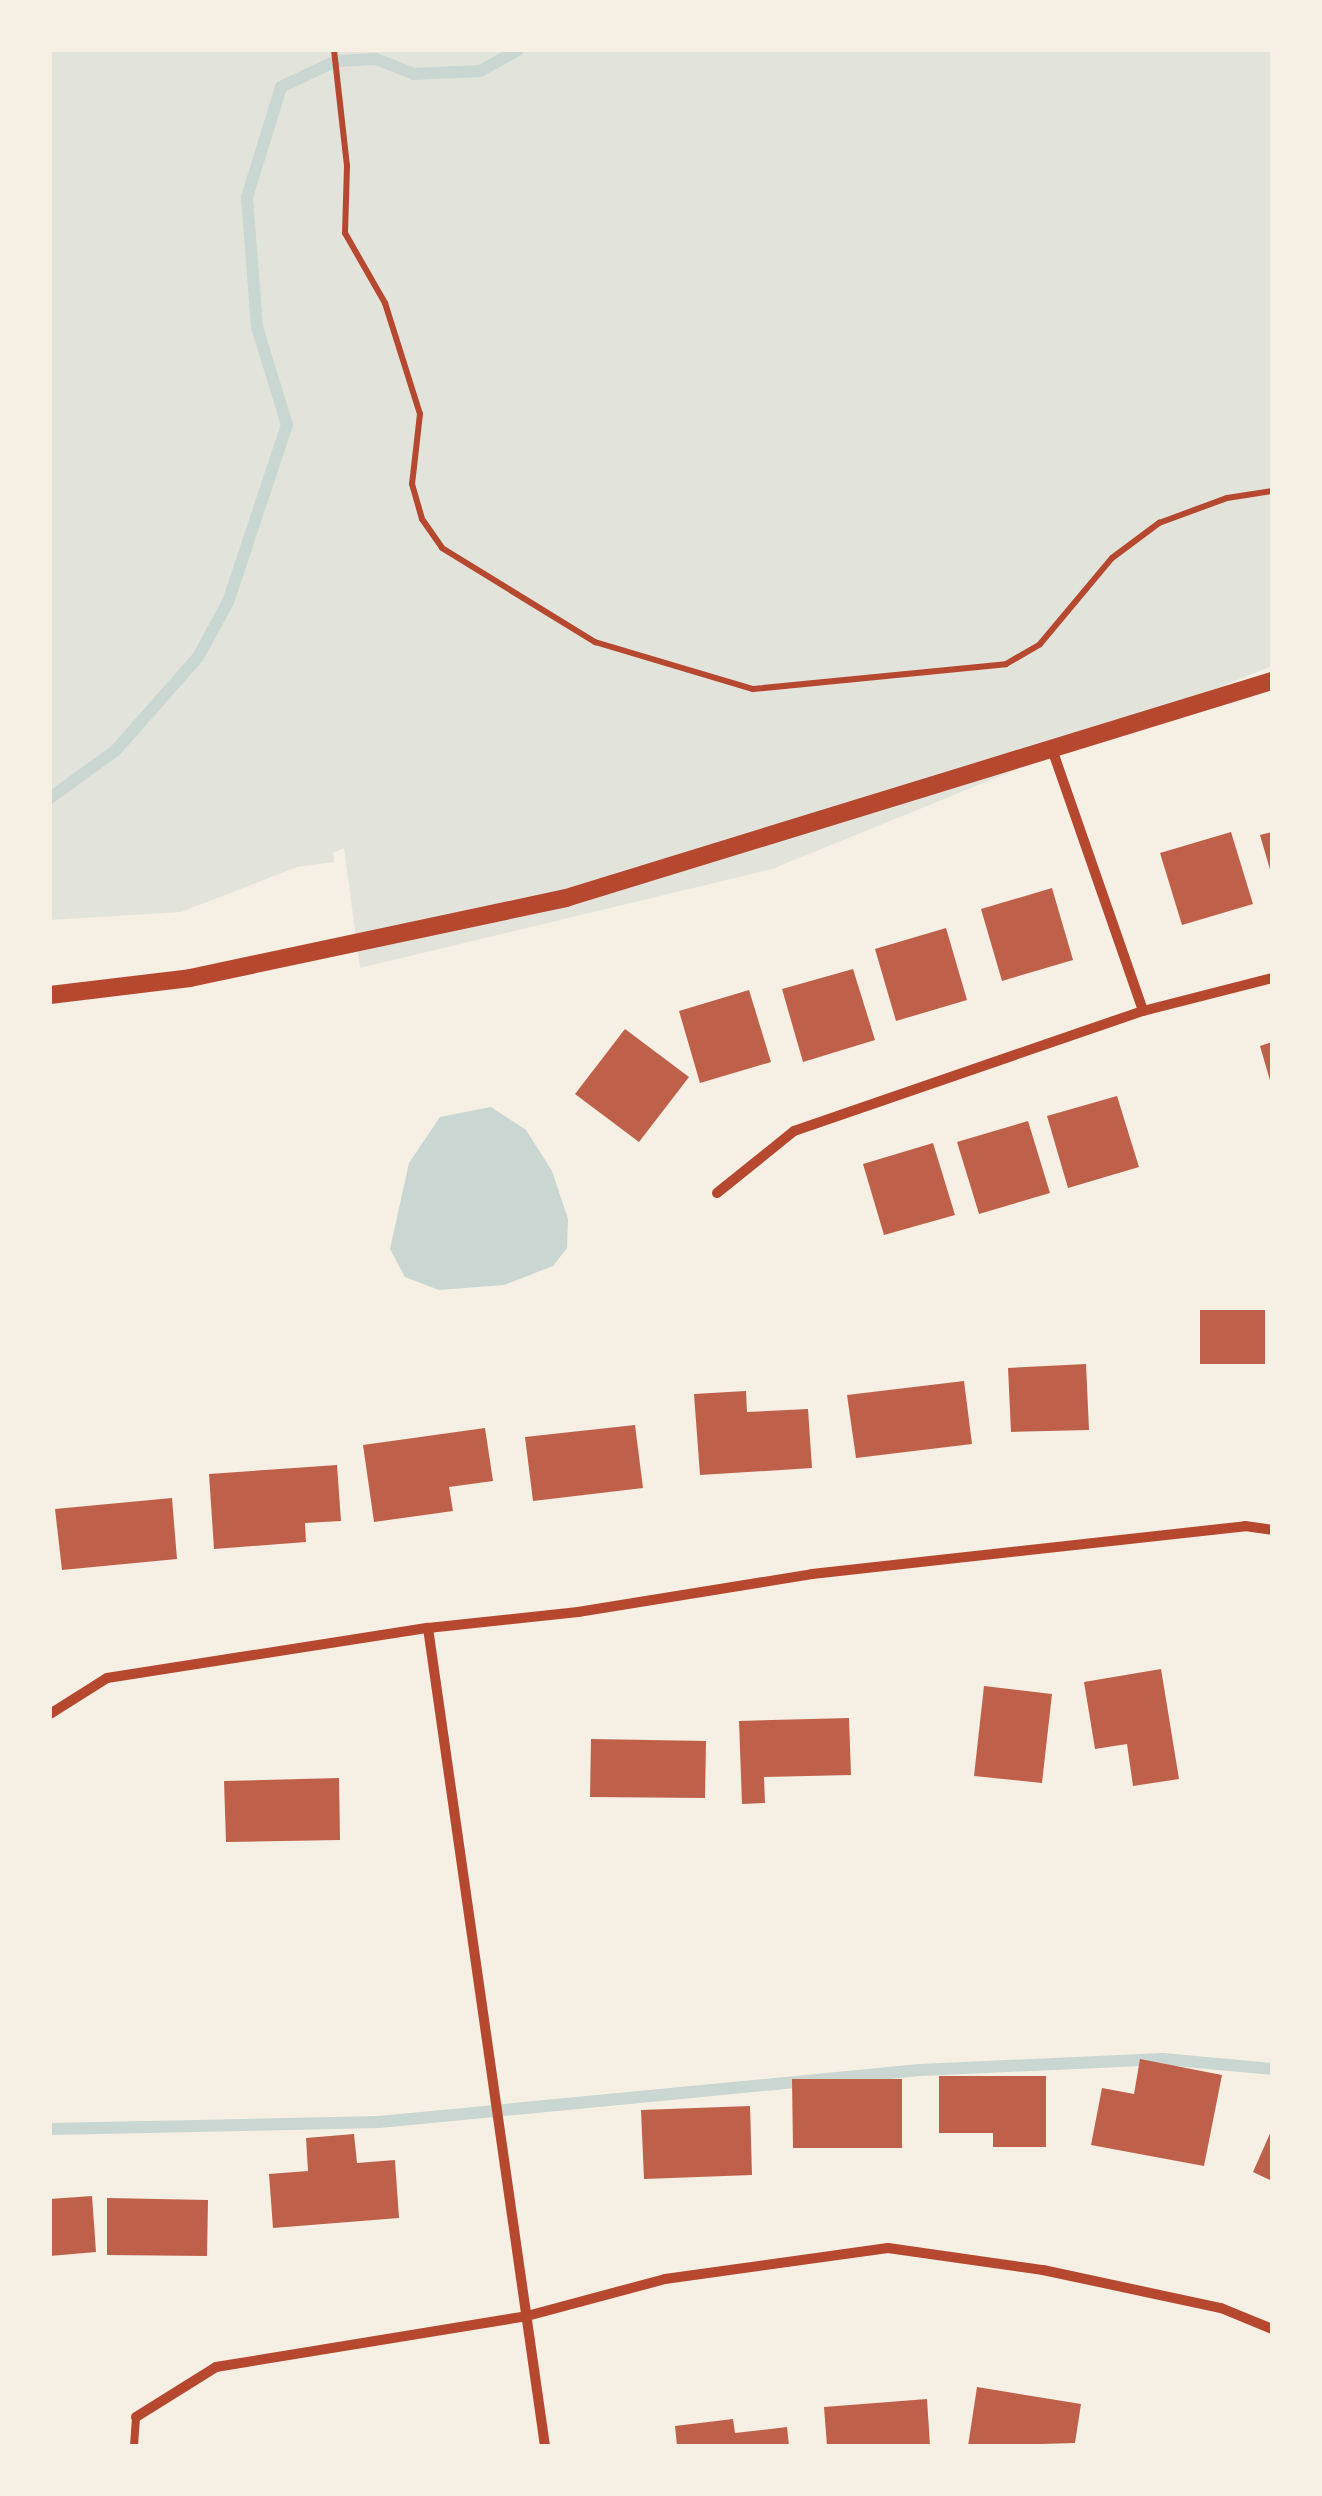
<!DOCTYPE html>
<style>
body{margin:0}
#map{position:relative;width:1322px;height:2496px;overflow:hidden;background:#f6efe4;font-family:"PT Sans Narrow",sans-serif}
div>[style]{position:absolute}
[style*='--x']{left:calc(var(--x)*1px);top:calc(var(--y)*1px);width:calc(var(--w)*1px);rotate:calc(var(--a)*1deg)}
.green>*{inset:0;background:#e2e4dc}
.water>*{inset:0;background:#c9d6d2}
.stream>*{height:12px;margin:-6px;padding:0 6px;transform-origin:6px;border-radius:6px;background:#c9d6d2}
.building>*{inset:0;background:#bf614a}
.path>*{height:6px;margin:-3px;padding:0 3px;transform-origin:3px;border-radius:3px;background:#b5482f}
.service>*{height:8px;margin:-4px;padding:0 4px;transform-origin:4px;border-radius:4px;background:#b5482f}
.minor>*{height:10px;margin:-5px;padding:0 5px;transform-origin:5px;border-radius:5px;background:#b5482f}
.tertiary>*{height:18px;margin:-9px;padding:0 9px;transform-origin:9px;border-radius:9px;background:#b5482f}
span{translate:-50% -50%;white-space:nowrap;text-align:center;line-height:1.15;-webkit-text-stroke:9px #f6efe4;paint-order:stroke}
.frame{position:absolute;inset:0;border:52px solid #f6efe4;pointer-events:none}
</style>
<div id="map">
<div class="green">
<div style="clip-path:polygon(50px 50px,1272px 50px,1272px 666px,772px 869px,360px 968px,344px 848px,333px 853px,334px 862px,297px 867px,181px 912px,50px 920px)"></div>
</div>
<div class="water">
<div style="clip-path:polygon(491px 1107px,526px 1130px,552px 1171px,568px 1219px,567px 1248px,553px 1266px,504px 1285px,439px 1290px,405px 1277px,390px 1249px,409px 1163px,440px 1117px)"></div>
</div>
<div class="stream">
<div style="--x:50;--y:798;--w:82;--a:-36"></div>
<div style="--x:116;--y:750;--w:124;--a:-48.6"></div>
<div style="--x:198;--y:657;--w:63;--a:-61.4"></div>
<div style="--x:228;--y:602;--w:187;--a:-71.6"></div>
<div style="--x:287;--y:425;--w:102;--a:-107"></div>
<div style="--x:257;--y:327;--w:130;--a:-94.4"></div>
<div style="--x:247;--y:197;--w:115;--a:-72.8"></div>
<div style="--x:281;--y:87;--w:61;--a:-25.3"></div>
<div style="--x:336;--y:61;--w:40;--a:-2.9"></div>
<div style="--x:376;--y:59;--w:41;--a:21.5"></div>
<div style="--x:414;--y:74;--w:66;--a:-2.6"></div>
<div style="--x:480;--y:71;--w:43;--a:-28.9"></div>
<div style="--x:50;--y:2129;--w:329;--a:-1.2"></div>
<div style="--x:379;--y:2122;--w:543;--a:-5.49"></div>
<div style="--x:920;--y:2070;--w:243;--a:-2.6"></div>
<div style="--x:1163;--y:2059;--w:109;--a:5.2"></div>
</div>
<div class="building">
<div style="clip-path:polygon(1231px 832px,1253px 904px,1182px 925px,1160px 853px)"></div>
<div style="clip-path:polygon(1272px 832px,1272px 873px,1271px 873px,1260px 835px)"></div>
<div style="clip-path:polygon(1052px 888px,1073px 960px,1002px 981px,981px 909px)"></div>
<div style="clip-path:polygon(946px 928px,967px 1000px,896px 1021px,875px 949px)"></div>
<div style="clip-path:polygon(853px 969px,875px 1040px,803px 1062px,782px 989px)"></div>
<div style="clip-path:polygon(749px 990px,771px 1062px,700px 1083px,679px 1011px)"></div>
<div style="clip-path:polygon(625px 1029px,689px 1077px,639px 1142px,575px 1094px)"></div>
<div style="clip-path:polygon(1272px 1042px,1272px 1083px,1271px 1084px,1260px 1046px)"></div>
<div style="clip-path:polygon(1117px 1096px,1139px 1167px,1068px 1188px,1047px 1116px)"></div>
<div style="clip-path:polygon(1028px 1121px,1050px 1193px,979px 1214px,957px 1142px)"></div>
<div style="clip-path:polygon(933px 1143px,955px 1215px,884px 1235px,863px 1164px)"></div>
<div style="clip-path:polygon(1200px 1310px,1265px 1310px,1265px 1364px,1200px 1364px)"></div>
<div style="clip-path:polygon(1086px 1364px,1089px 1430px,1011px 1432px,1008px 1368px)"></div>
<div style="clip-path:polygon(964px 1381px,972px 1444px,856px 1458px,847px 1395px)"></div>
<div style="clip-path:polygon(746px 1391px,747px 1412px,808px 1409px,812px 1468px,700px 1475px,694px 1394px)"></div>
<div style="clip-path:polygon(635px 1425px,643px 1488px,533px 1501px,525px 1437px)"></div>
<div style="clip-path:polygon(485px 1428px,493px 1481px,449px 1487px,453px 1511px,374px 1522px,363px 1445px)"></div>
<div style="clip-path:polygon(337px 1465px,341px 1521px,305px 1523px,306px 1542px,214px 1549px,209px 1474px)"></div>
<div style="clip-path:polygon(172px 1498px,177px 1559px,62px 1570px,55px 1509px)"></div>
<div style="clip-path:polygon(1161px 1669px,1179px 1779px,1133px 1786px,1127px 1744px,1095px 1749px,1084px 1682px)"></div>
<div style="clip-path:polygon(984px 1686px,1052px 1694px,1042px 1783px,974px 1776px)"></div>
<div style="clip-path:polygon(849px 1718px,851px 1775px,764px 1777px,765px 1803px,742px 1804px,739px 1721px)"></div>
<div style="clip-path:polygon(591px 1739px,706px 1741px,705px 1798px,590px 1797px)"></div>
<div style="clip-path:polygon(339px 1778px,340px 1840px,226px 1842px,224px 1781px)"></div>
<div style="clip-path:polygon(1140px 2059px,1222px 2075px,1204px 2166px,1091px 2145px,1102px 2088px,1134px 2094px)"></div>
<div style="clip-path:polygon(939px 2076px,1046px 2076px,1046px 2147px,993px 2147px,993px 2133px,939px 2133px)"></div>
<div style="clip-path:polygon(792px 2079px,902px 2079px,902px 2148px,793px 2148px)"></div>
<div style="clip-path:polygon(750px 2106px,752px 2175px,644px 2179px,641px 2110px)"></div>
<div style="clip-path:polygon(1272px 2129px,1272px 2181px,1253px 2172px)"></div>
<div style="clip-path:polygon(354px 2134px,357px 2163px,395px 2160px,399px 2218px,273px 2228px,269px 2174px,308px 2171px,306px 2138px)"></div>
<div style="clip-path:polygon(92px 2196px,96px 2252px,50px 2256px,50px 2199px)"></div>
<div style="clip-path:polygon(107px 2198px,208px 2200px,207px 2256px,107px 2255px)"></div>
<div style="clip-path:polygon(977px 2387px,1081px 2404px,1075px 2443px,968px 2446px)"></div>
<div style="clip-path:polygon(927px 2399px,930px 2446px,827px 2446px,824px 2407px)"></div>
<div style="clip-path:polygon(733px 2419px,735px 2433px,787px 2427px,789px 2446px,677px 2446px,675px 2426px)"></div>
</div>
<div class="path">
<div style="--x:334;--y:50;--w:117;--a:83.6"></div>
<div style="--x:347;--y:166;--w:67;--a:91.7"></div>
<div style="--x:345;--y:233;--w:81;--a:60.3"></div>
<div style="--x:385;--y:303;--w:116;--a:72.5"></div>
<div style="--x:420;--y:414;--w:70;--a:96.5"></div>
<div style="--x:412;--y:484;--w:36;--a:74"></div>
<div style="--x:422;--y:519;--w:35;--a:55"></div>
<div style="--x:442;--y:548;--w:180;--a:31.6"></div>
<div style="--x:595;--y:642;--w:165;--a:16.6"></div>
<div style="--x:753;--y:689;--w:254;--a:-5.6"></div>
<div style="--x:1006;--y:664;--w:39;--a:-30"></div>
<div style="--x:1040;--y:644;--w:112;--a:-50.1"></div>
<div style="--x:1112;--y:558;--w:59;--a:-36.7"></div>
<div style="--x:1159;--y:523;--w:72;--a:-20.2"></div>
<div style="--x:1227;--y:498;--w:46;--a:-8.8"></div>
</div>
<div class="service">
<div style="--x:134;--y:2446;--w:29;--a:-86"></div>
</div>
<div class="minor">
<div style="--x:1053;--y:752;--w:274;--a:70.8"></div>
<div style="--x:717;--y:1193;--w:99;--a:-38.8"></div>
<div style="--x:794;--y:1131;--w:369;--a:-19"></div>
<div style="--x:1143;--y:1011;--w:133;--a:-14.3"></div>
<div style="--x:428;--y:1628;--w:826;--a:81.86"></div>
<div style="--x:50;--y:1714;--w:67;--a:-32.3"></div>
<div style="--x:107;--y:1678;--w:325;--a:-8.9"></div>
<div style="--x:428;--y:1628;--w:151;--a:-6.1"></div>
<div style="--x:578;--y:1612;--w:237;--a:-9.2"></div>
<div style="--x:812;--y:1574;--w:436;--a:-6.3"></div>
<div style="--x:1245;--y:1526;--w:27;--a:8"></div>
<div style="--x:136;--y:2417;--w:94;--a:-32"></div>
<div style="--x:216;--y:2367;--w:315;--a:-9.3"></div>
<div style="--x:527;--y:2316;--w:143;--a:-15"></div>
<div style="--x:665;--y:2279;--w:225;--a:-7.9"></div>
<div style="--x:888;--y:2248;--w:157;--a:8.1"></div>
<div style="--x:1043;--y:2270;--w:182;--a:12.1"></div>
<div style="--x:1221;--y:2308;--w:55;--a:22.4"></div>
</div>
<div class="tertiary">
<div style="--x:50;--y:995;--w:141;--a:-6.9"></div>
<div style="--x:190;--y:978;--w:384;--a:-12"></div>
<div style="--x:566;--y:898;--w:739;--a:-17.09"></div>
</div>
<div class="frame"></div>
</div>
